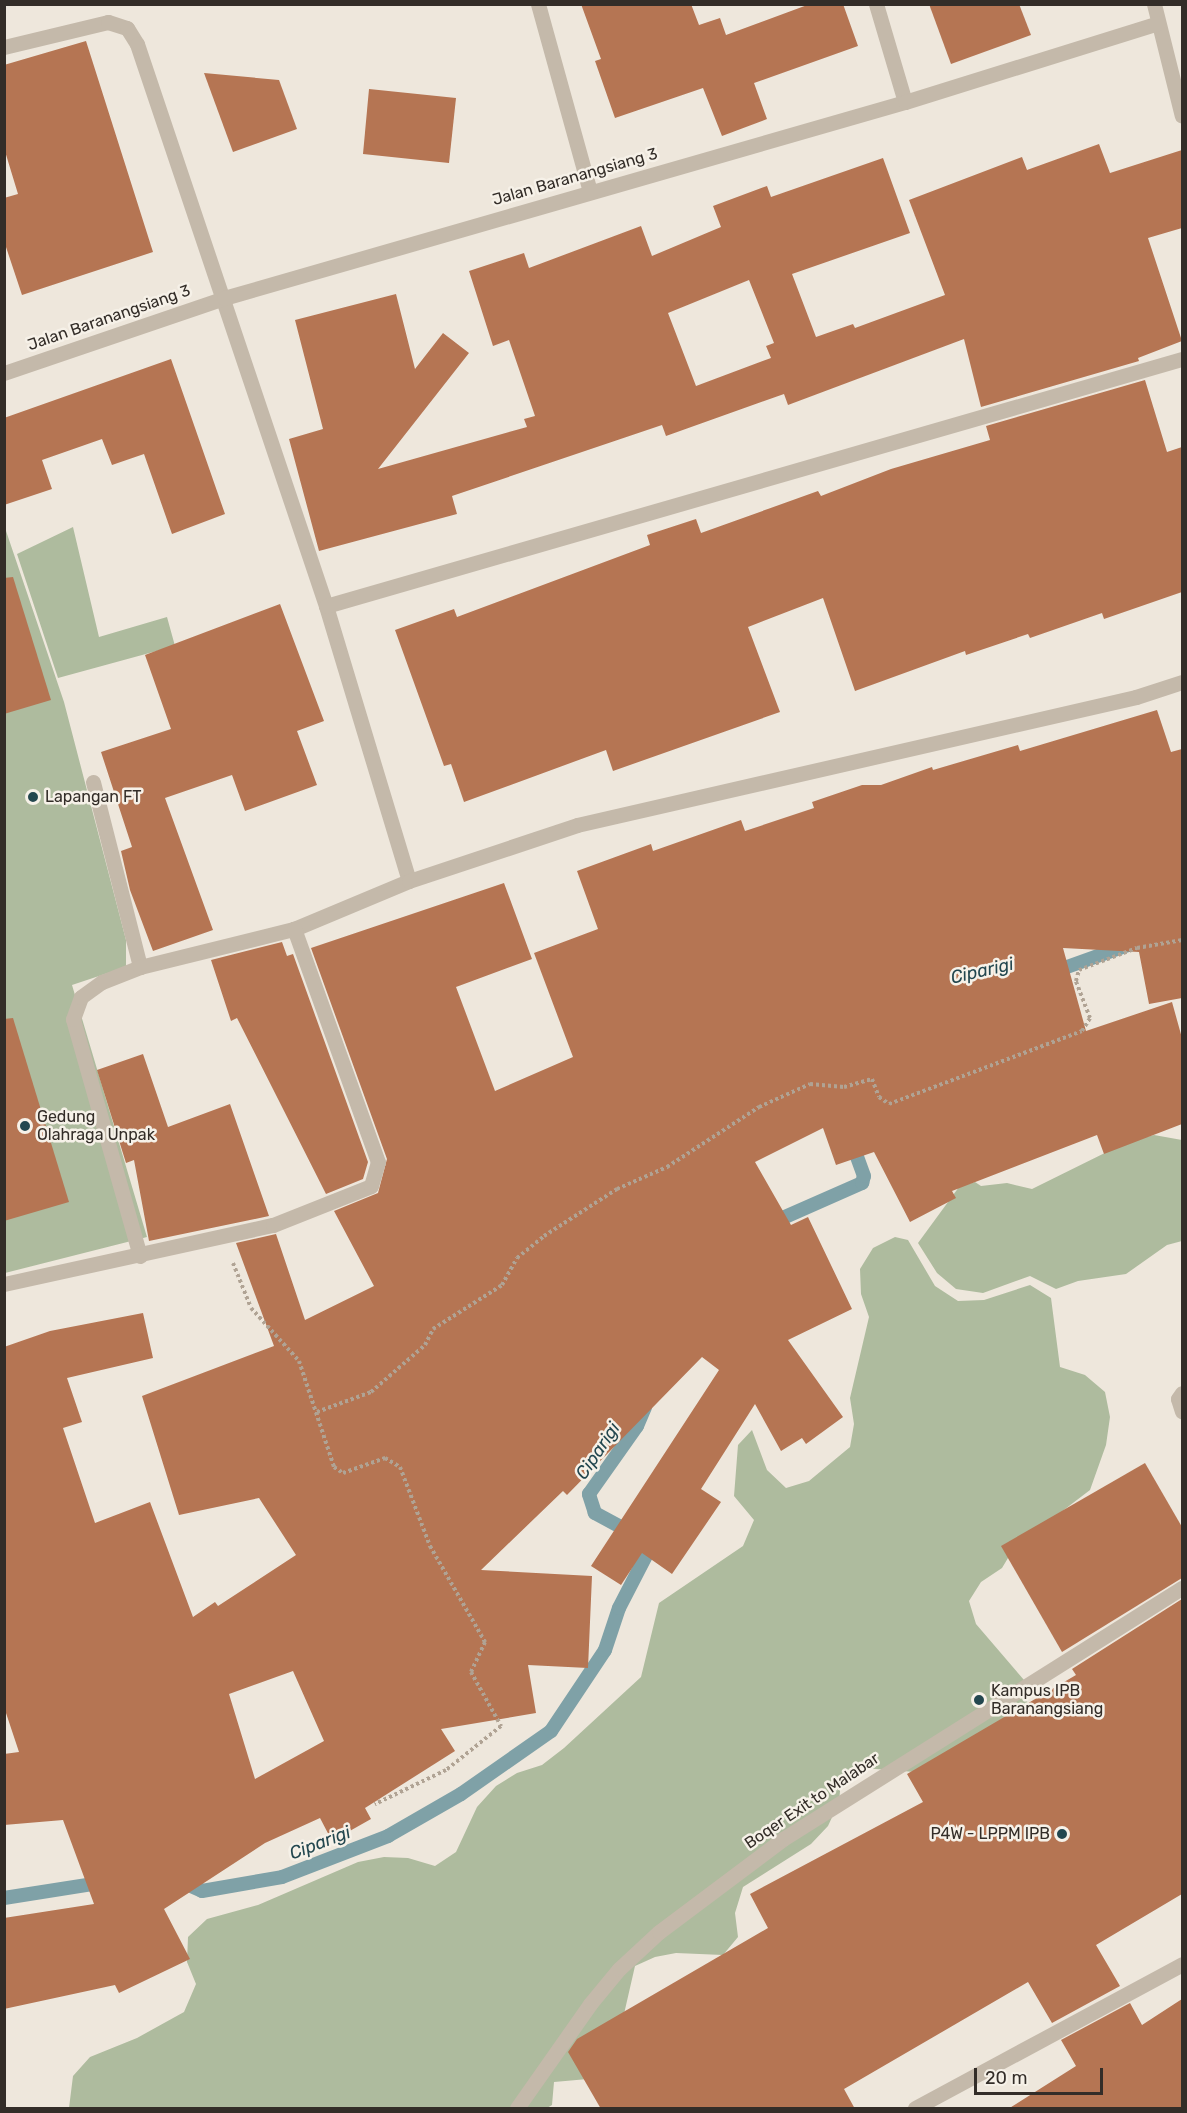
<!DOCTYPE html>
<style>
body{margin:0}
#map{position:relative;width:1187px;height:2113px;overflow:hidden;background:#eee7dc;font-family:Rubik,sans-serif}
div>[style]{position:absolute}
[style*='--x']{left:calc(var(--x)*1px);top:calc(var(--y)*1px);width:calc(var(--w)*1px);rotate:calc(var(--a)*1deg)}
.green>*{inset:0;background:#aebb9e}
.stream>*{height:14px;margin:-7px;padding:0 7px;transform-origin:7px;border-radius:7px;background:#7fa1a7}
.building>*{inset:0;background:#b57553}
.path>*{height:4px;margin-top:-2px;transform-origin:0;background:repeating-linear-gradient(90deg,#b0a394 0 3px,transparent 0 6px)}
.lane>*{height:15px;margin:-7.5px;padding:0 7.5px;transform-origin:7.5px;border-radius:7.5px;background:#c4b9aa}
.street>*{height:15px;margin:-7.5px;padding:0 7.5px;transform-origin:7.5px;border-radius:7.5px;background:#c4b9aa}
.dots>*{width:16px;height:16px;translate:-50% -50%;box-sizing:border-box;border:3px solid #f6f1e8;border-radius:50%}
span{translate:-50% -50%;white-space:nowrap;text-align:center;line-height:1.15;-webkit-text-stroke:5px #f6f1e8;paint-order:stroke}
.street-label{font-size:16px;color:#332d28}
.poi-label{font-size:16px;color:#332d28}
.left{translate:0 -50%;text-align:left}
.right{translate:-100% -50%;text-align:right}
.water-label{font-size:18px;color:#23474f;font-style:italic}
.frame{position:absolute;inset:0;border:6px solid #332d28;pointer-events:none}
.scale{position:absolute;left:974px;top:2068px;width:129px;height:27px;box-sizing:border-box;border:3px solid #332d28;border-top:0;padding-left:8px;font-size:18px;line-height:21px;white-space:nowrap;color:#332d28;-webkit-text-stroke:4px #f6f1e8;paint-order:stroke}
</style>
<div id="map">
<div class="green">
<div style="clip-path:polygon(4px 525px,64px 702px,126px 940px,126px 967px,72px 985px,147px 1237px,5px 1273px)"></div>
<div style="clip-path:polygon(73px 527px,99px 637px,167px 617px,175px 646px,58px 678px,17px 554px)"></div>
<div style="clip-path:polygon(1154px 1135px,1182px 1140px,1182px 1241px,1167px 1245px,1126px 1274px,1078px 1281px,1056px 1289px,1030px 1276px,983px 1293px,956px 1289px,937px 1273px,918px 1243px,959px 1187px,975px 1182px,981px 1186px,1007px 1183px,1032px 1189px,1127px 1142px)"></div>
<div style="clip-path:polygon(895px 1237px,908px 1240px,935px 1286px,958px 1301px,984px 1300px,1030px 1285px,1051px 1298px,1060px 1367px,1085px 1375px,1105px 1392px,1110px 1417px,1106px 1445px,1090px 1490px,1014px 1548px,1002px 1568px,981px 1582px,969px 1601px,976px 1624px,1024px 1680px,1031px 1728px,980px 1777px,863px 1768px,841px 1780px,839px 1802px,828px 1826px,811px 1844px,743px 1887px,735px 1913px,738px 1937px,723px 1955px,676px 1953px,655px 1957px,635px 1966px,624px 2014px,599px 2078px,554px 2082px,552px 2105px,547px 2108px,69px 2108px,73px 2076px,90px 2057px,137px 2038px,184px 2012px,196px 1984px,187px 1962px,188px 1937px,207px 1919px,258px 1905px,358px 1862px,384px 1857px,408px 1858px,435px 1866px,456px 1852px,477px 1807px,496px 1786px,517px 1773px,542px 1765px,564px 1748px,641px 1677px,659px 1603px,743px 1546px,754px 1520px,734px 1496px,738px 1445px,752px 1430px,767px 1470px,786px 1488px,809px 1481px,850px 1447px,854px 1424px,850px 1398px,869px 1317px,861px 1294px,860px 1269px,873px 1248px)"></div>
</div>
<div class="stream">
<div style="--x:1053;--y:972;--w:83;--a:-19.7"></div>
<div style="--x:769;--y:1224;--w:102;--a:-23.8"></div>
<div style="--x:862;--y:1183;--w:7;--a:-74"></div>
<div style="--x:864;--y:1176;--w:37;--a:-110"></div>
<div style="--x:180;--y:1881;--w:24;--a:24"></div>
<div style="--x:202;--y:1891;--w:81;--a:-9.9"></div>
<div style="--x:282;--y:1877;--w:114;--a:-21.1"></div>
<div style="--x:388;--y:1836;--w:84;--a:-29.9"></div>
<div style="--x:461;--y:1794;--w:110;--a:-35"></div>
<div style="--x:551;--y:1731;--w:97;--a:-56.3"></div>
<div style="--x:605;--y:1650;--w:44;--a:-71.6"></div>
<div style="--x:619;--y:1608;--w:65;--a:-62.7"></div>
<div style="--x:649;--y:1550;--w:13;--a:-119"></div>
<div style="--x:643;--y:1539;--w:55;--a:-151.6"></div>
<div style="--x:595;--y:1513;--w:20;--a:-108"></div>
<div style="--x:589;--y:1494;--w:83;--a:-54.8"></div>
<div style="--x:637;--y:1426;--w:21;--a:-67"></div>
<div style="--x:4;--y:1898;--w:102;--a:-9"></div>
</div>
<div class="building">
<div style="clip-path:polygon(581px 4px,691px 4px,699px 25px,720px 18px,726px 35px,810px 4px,843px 4px,858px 46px,754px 83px,767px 119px,722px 136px,703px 88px,615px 118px,595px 61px,601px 59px)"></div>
<div style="clip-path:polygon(929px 4px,1019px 4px,1031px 35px,951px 64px)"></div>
<div style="clip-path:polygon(86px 41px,153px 252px,22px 295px,4px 241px,4px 198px,18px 194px,4px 148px,4px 65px)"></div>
<div style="clip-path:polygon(204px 73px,279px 80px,297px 129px,233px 152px)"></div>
<div style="clip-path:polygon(369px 89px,456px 98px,449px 163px,363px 154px)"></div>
<div style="clip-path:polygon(evenodd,1099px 144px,1110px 173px,1182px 150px,1182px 228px,1148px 238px,1182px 341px,1138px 358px,1139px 361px,981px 407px,964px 339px,788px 405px,784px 394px,666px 436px,662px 425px,452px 496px,457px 514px,319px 551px,289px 439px,323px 429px,295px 320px,396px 294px,415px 369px,443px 333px,469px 353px,378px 469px,527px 427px,524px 419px,535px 416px,509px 340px,493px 346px,469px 271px,524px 253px,529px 268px,641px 226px,652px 256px,721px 227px,713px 206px,767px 186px,771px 197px,883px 158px,910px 233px,792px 274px,816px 337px,853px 324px,855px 328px,945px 295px,909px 200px,1022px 157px,1027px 170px,1099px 144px,749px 280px,774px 343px,766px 346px,771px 358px,696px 386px,668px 313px,749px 280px)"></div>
<div style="clip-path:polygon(171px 359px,225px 514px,172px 534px,144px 454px,112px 465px,102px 439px,42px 460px,52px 489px,4px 505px,4px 418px)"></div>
<div style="clip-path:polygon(1145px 380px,1167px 452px,1182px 447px,1182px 592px,1104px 619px,1102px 613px,1030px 638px,1028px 634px,966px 655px,965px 651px,855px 691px,823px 598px,748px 627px,780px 712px,613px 771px,606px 750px,464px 802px,451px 764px,444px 766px,395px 630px,454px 609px,457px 617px,650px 545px,647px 535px,696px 519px,701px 533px,818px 491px,821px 496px,891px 469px,990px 440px,986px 426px)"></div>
<div style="clip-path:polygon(13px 577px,51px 700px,4px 714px,4px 578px)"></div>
<div style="clip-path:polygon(280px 604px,324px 721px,297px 731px,317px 785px,245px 811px,232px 775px,165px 798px,213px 930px,153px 951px,130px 890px,121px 851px,132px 847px,101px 752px,171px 729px,145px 655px)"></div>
<div style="clip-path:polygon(evenodd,1157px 710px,1171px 752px,1182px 749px,1182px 998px,1149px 1004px,1139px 952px,1063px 948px,1086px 1031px,1172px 1002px,1182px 1038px,1182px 1124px,1104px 1154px,1097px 1135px,952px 1191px,956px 1198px,910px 1222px,874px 1152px,836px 1165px,823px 1128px,755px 1162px,791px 1225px,808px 1217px,852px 1309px,788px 1340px,843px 1417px,806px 1444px,802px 1438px,781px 1451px,755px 1404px,701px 1489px,721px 1502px,672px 1574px,642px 1553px,621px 1585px,591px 1566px,719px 1370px,702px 1357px,567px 1495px,563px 1491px,481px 1570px,592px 1576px,588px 1668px,528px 1665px,536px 1713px,441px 1729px,455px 1751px,365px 1808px,371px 1819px,332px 1841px,320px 1818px,265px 1843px,164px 1909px,190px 1959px,119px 1993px,115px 1985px,4px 2009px,4px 1918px,94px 1904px,63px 1820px,4px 1825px,4px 1754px,19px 1752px,4px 1707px,4px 1347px,50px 1331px,143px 1313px,153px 1358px,67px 1378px,82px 1422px,63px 1428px,95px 1523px,150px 1502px,193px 1617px,215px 1602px,218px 1606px,296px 1555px,259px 1498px,179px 1515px,142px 1396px,274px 1346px,236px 1243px,276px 1234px,305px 1320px,374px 1286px,334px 1211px,378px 1193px,387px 1159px,311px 948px,504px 883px,532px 959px,456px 987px,495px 1091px,573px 1057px,534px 953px,598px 929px,577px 871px,651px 844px,653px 851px,741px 820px,745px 831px,814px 808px,812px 802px,862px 785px,881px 785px,932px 767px,933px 770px,1018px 745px,1020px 751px,1157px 710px,293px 1671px,324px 1741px,255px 1779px,229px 1694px,293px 1671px)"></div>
<div style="clip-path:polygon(282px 942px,287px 956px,293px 954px,368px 1162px,363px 1179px,326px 1194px,237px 1018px,231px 1021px,211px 960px)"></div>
<div style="clip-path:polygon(13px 1018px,69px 1202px,4px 1221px,4px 1019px)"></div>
<div style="clip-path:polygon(143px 1054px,168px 1127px,230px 1104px,269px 1216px,149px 1241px,134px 1160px,126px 1163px,97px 1070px)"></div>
<div style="clip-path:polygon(1145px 1463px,1182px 1527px,1182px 1578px,1062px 1652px,1001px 1546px)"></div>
<div style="clip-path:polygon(1182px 1599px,1182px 1894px,1096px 1945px,1120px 1986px,1052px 2023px,1028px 1982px,844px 2089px,855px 2109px,601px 2109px,568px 2052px,577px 2039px,768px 1928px,750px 1894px,923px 1802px,907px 1774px,1076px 1675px,1072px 1669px)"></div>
<div style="clip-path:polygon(1182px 1999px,1182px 2109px,1008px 2109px,1076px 2066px,1061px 2040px,1130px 2003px,1142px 2025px)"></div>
</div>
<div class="path">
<div style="--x:233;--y:1263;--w:48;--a:68.2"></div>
<div style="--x:251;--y:1308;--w:72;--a:47.8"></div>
<div style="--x:299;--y:1361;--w:112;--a:71.7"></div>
<div style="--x:334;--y:1467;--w:11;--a:34"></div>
<div style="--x:343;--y:1473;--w:45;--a:-19.7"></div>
<div style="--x:385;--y:1458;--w:17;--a:31"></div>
<div style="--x:400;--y:1467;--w:85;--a:69.2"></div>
<div style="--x:430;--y:1546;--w:111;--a:60.2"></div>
<div style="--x:485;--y:1642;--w:33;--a:115"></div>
<div style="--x:471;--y:1672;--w:62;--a:60.9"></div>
<div style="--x:501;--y:1726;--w:70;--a:141.3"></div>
<div style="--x:446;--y:1770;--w:79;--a:154.4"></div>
<div style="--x:317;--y:1412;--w:58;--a:-20.3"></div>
<div style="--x:371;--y:1392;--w:72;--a:-41"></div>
<div style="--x:425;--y:1345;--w:18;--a:-63"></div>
<div style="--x:433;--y:1329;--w:82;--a:-32.5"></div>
<div style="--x:502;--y:1285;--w:31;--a:-61"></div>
<div style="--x:517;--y:1258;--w:35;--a:-39"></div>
<div style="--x:544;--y:1236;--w:87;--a:-32.8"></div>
<div style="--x:617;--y:1189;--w:55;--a:-23.7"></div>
<div style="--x:667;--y:1167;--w:110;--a:-33.1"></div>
<div style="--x:759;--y:1107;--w:56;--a:-24.3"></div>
<div style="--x:810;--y:1084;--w:34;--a:5"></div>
<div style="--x:844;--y:1087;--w:29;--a:-16"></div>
<div style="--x:872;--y:1079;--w:19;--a:69"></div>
<div style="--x:879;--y:1097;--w:12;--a:35"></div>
<div style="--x:889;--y:1104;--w:206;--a:-20.7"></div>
<div style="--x:1082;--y:1031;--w:15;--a:-58"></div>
<div style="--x:1090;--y:1018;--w:40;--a:-111"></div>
<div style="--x:1076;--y:981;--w:11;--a:-75"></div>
<div style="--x:1079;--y:970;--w:62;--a:-20.8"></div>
<div style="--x:1137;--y:948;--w:46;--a:-10.1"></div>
</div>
<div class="lane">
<div style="--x:1182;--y:1393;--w:7;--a:124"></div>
<div style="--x:1178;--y:1399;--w:13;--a:72"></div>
<div style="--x:517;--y:2108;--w:127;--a:-54.9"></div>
<div style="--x:590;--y:2004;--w:45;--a:-50.4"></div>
<div style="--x:619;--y:1969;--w:54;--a:-42.8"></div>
<div style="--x:659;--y:1932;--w:155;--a:-36.9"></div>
<div style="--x:783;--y:1839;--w:471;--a:-32.2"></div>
<div style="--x:915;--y:2108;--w:303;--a:-28.3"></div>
</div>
<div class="street">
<div style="--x:538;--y:4;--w:195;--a:74.5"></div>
<div style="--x:876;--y:4;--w:102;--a:73.5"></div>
<div style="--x:1154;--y:4;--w:115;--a:76"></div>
<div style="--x:4;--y:47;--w:107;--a:-13.5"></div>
<div style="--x:108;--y:22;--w:20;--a:18"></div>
<div style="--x:127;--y:28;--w:19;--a:58"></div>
<div style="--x:137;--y:44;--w:593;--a:71.41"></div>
<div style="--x:326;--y:606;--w:287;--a:73.2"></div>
<div style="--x:4;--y:373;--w:232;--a:-18.8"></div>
<div style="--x:224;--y:298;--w:709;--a:-16.06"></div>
<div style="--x:905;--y:102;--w:265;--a:-17.3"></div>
<div style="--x:326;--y:606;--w:891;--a:-16.1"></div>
<div style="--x:93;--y:782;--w:191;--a:75.7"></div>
<div style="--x:140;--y:1256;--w:246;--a:-105.8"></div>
<div style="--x:73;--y:1019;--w:23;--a:-70"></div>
<div style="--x:81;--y:997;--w:26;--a:-36"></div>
<div style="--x:102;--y:982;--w:41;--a:-21.5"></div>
<div style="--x:140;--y:967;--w:159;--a:-13.9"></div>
<div style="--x:294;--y:929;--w:125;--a:-22.7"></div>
<div style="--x:409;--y:881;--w:177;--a:-18.4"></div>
<div style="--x:577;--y:825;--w:573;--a:-12.9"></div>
<div style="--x:1136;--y:697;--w:48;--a:-18.1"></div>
<div style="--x:4;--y:1284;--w:275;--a:-12.4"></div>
<div style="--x:273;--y:1225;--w:105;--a:-21.7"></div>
<div style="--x:371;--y:1186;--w:25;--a:-74"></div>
<div style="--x:378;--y:1162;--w:248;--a:-109.8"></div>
</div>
<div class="dots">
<div style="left:33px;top:797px;background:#23474f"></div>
<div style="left:25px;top:1126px;background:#23474f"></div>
<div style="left:979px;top:1700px;background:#23474f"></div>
<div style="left:1062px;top:1834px;background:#23474f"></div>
</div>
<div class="street-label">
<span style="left:575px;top:177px;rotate:-16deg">Jalan Baranangsiang 3</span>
<span style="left:109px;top:318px;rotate:-19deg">Jalan Baranangsiang 3</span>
<span style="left:812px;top:1801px;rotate:-34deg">Boqer Exit to Malabar</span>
</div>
<div class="poi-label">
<span class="left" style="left:45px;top:797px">Lapangan FT</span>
<span class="left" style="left:37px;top:1126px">Gedung<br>Olahraga Unpak</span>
<span class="left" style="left:991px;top:1700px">Kampus IPB<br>Baranangsiang</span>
<span class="right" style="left:1050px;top:1834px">P4W - LPPM IPB</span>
</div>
<div class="water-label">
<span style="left:982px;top:971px;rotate:-13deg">Ciparigi</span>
<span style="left:598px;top:1451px;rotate:-56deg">Ciparigi</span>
<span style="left:320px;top:1843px;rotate:-21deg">Ciparigi</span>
</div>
<div class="frame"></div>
<div class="scale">20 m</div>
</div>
